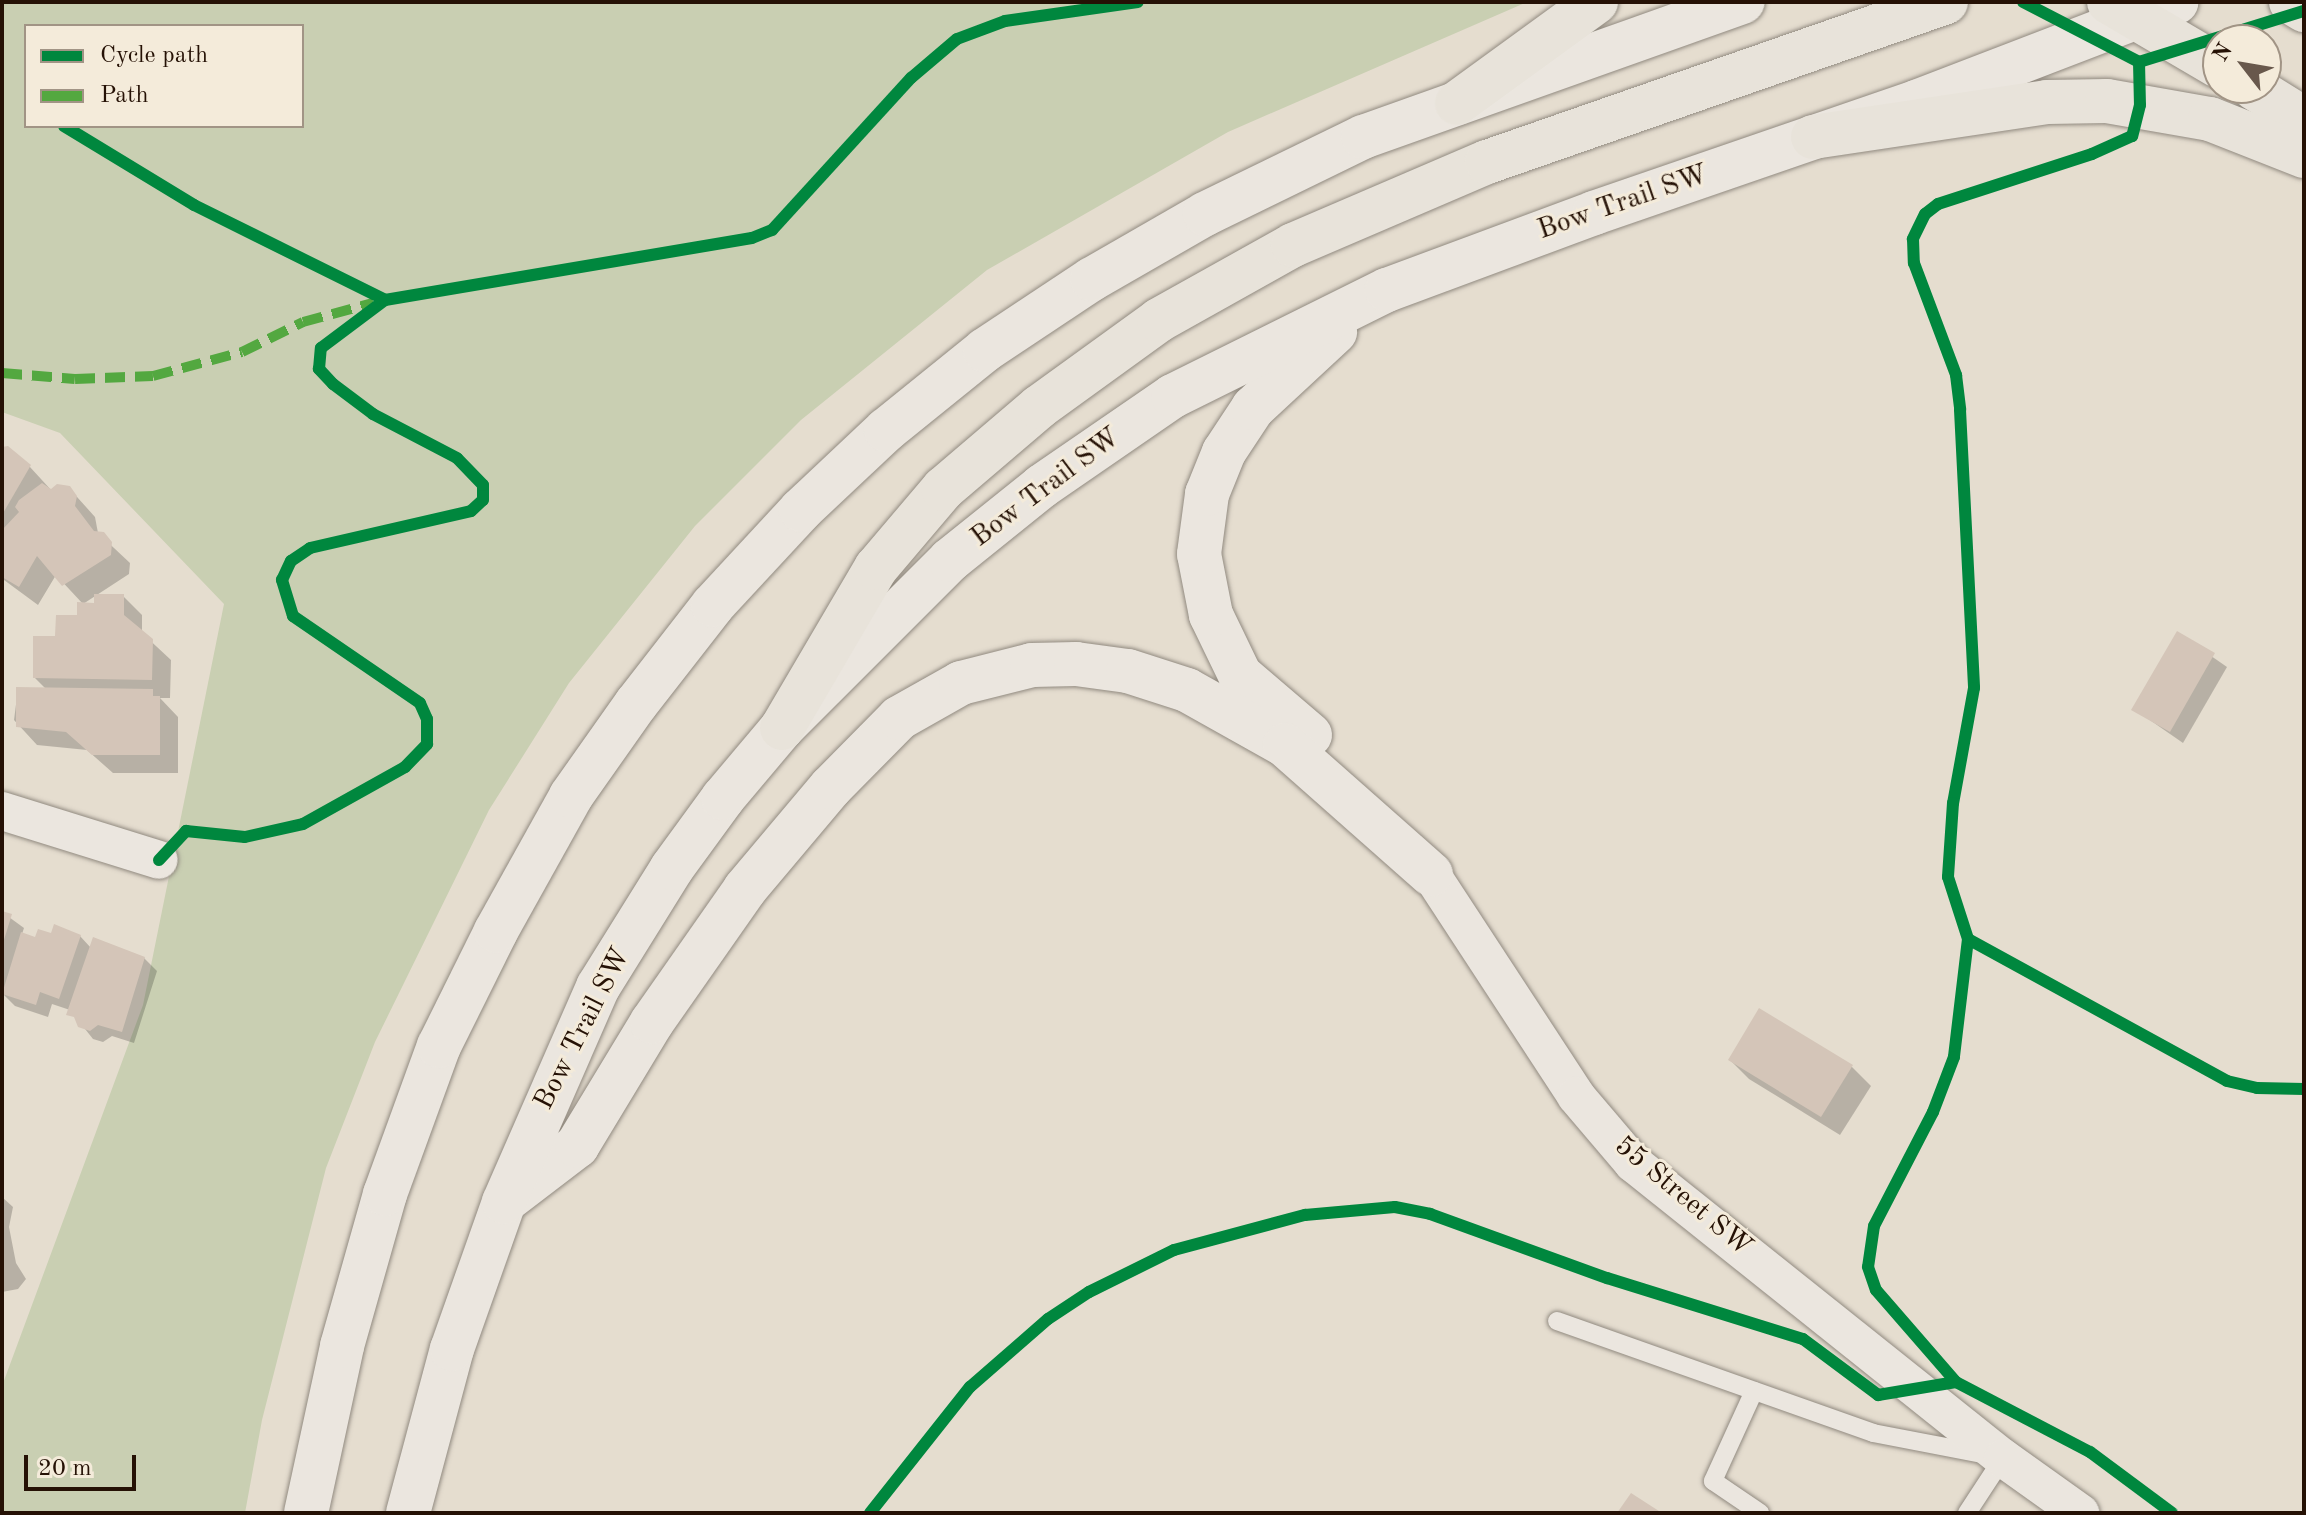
<!DOCTYPE html>
<style>
body{margin:0}
#map{position:relative;width:2306px;height:1515px;overflow:hidden;background:#e5ddcf;font-family:"Old Standard TT",serif}
div>[style]{position:absolute}
[style*='--x']{left:calc(var(--x)*1px);top:calc(var(--y)*1px);width:calc(var(--w)*1px);rotate:calc(var(--a)*1deg)}
.green>*{inset:0;background:#c9cfb2}
.shadow>*{inset:0;background:#0003}
.building>*{inset:0;background:#d4c5b8}
.roads{filter:drop-shadow(0 0 2px #918a80) drop-shadow(0 0 2px #918a80)}
.lane>*{height:18px;margin:-9px;padding:0 9px;transform-origin:9px;border-radius:9px;background:#ebe6df}
.street>*{height:38px;margin:-19px;padding:0 19px;transform-origin:19px;border-radius:19px;background:#ebe6df}
.secondary>*{height:44px;margin:-22px;padding:0 22px;transform-origin:22px;border-radius:22px;background:#ebe6df}
.highway>*{height:44px;margin:-22px;padding:0 22px;transform-origin:22px;border-radius:22px;background:#e8e3da}
.quiet>*{height:10px;margin-top:-5px;transform-origin:0;background:repeating-linear-gradient(90deg,#53a840 0 20px,transparent 0 30px)}
.cycleway>*{height:12px;margin:-6px;padding:0 6px;transform-origin:6px;border-radius:6px;background:#00873e}
span{translate:-50% -50%;white-space:nowrap;text-align:center;line-height:1.15;-webkit-text-stroke:6px #f4ebda;paint-order:stroke}
.street-label{font-size:28px;color:#251105}
.frame{position:absolute;inset:0;border:4px solid #251105;pointer-events:none}
.legend{position:absolute;left:24px;top:24px;width:280px;height:104px;box-sizing:border-box;background:#f4ebda;border:2px solid #a19485;margin:0;padding:10px 14px;list-style:none;font-size:24px;color:#251105}
.legend li{display:flex;align-items:center;gap:16px;height:40px}
.legend b{width:40px;border:2px solid #a19485}
.north{position:absolute;left:2202px;top:24px;width:80px;height:80px;box-sizing:border-box;background:#f4ebda;border:2px solid #a19485;border-radius:50%;rotate:301deg;font-size:22px;font-weight:700;line-height:32px;text-align:center;color:#251105}
.north::after{content:'';display:block;margin:auto;width:28px;height:36px;background:#68584c;clip-path:polygon(50% 0,100% 100%,50% 72%,0 100%)}
.scale{position:absolute;left:24px;top:1455px;width:112px;height:36px;box-sizing:border-box;border:4px solid #251105;border-top:0;padding-left:10px;font-size:24px;line-height:28px;white-space:nowrap;color:#251105;-webkit-text-stroke:6px #f4ebda;paint-order:stroke}
</style>
<div id="map">
<div class="green">
<div style="clip-path:polygon(evenodd,2px 2px,1527px 2px,1228px 132px,987px 270px,801px 420px,695px 526px,569px 683px,489px 810px,375px 1042px,326px 1168px,262px 1420px,245px 1513px,2px 1513px,2px 1386px,143px 1005px,224px 604px,60px 433px,2px 412px,2px 2px,26px 26px,302px 26px,302px 126px,26px 126px,26px 26px)"></div>
</div>
<div class="shadow">
<div style="clip-path:polygon(2px 450px,30px 467px,52px 491px,69px 488px,95px 517px,98px 533px,130px 563px,129px 574px,83px 604px,56px 575px,38px 605px,4px 580px)"></div>
<div style="clip-path:polygon(123px 596px,142px 615px,142px 633px,171px 660px,170px 698px,160px 698px,178px 717px,178px 773px,113px 773px,87px 750px,37px 745px,14px 720px,18px 689px,46px 689px,35px 678px,57px 638px,96px 605px)"></div>
<div style="clip-path:polygon(2178px 633px,2227px 667px,2183px 743px,2134px 709px)"></div>
<div style="clip-path:polygon(2px 912px,24px 928px,22px 934px,37px 939px,80px 936px,91px 948px,144px 958px,157px 971px,134px 1043px,112px 1036px,103px 1042px,93px 1039px,70px 1010px,52px 1004px,48px 1017px,15px 1006px,2px 993px)"></div>
<div style="clip-path:polygon(1730px 1060px,1852px 1067px,1871px 1086px,1840px 1135px,1749px 1079px)"></div>
<div style="clip-path:polygon(2px 1197px,13px 1207px,9px 1227px,16px 1263px,26px 1279px,18px 1289px,2px 1292px)"></div>
</div>
<div class="building">
<div style="clip-path:polygon(8px 446px,31px 465px,2px 515px,2px 447px)"></div>
<div style="clip-path:polygon(42px 483px,51px 489px,57px 484px,70px 486px,77px 496px,75px 506px,94px 531px,104px 532px,112px 542px,111px 555px,62px 586px,37px 556px,19px 587px,2px 577px,2px 530px,19px 512px,15px 507px,19px 500px)"></div>
<div style="clip-path:polygon(94px 594px,124px 594px,124px 615px,153px 639px,152px 680px,33px 678px,33px 636px,55px 636px,56px 615px,77px 615px,77px 602px,94px 603px)"></div>
<div style="clip-path:polygon(2177px 631px,2215px 653px,2170px 732px,2131px 710px)"></div>
<div style="clip-path:polygon(16px 687px,153px 689px,153px 696px,160px 696px,160px 755px,92px 755px,66px 732px,16px 727px)"></div>
<div style="clip-path:polygon(2px 911px,12px 914px,3px 943px,2px 943px)"></div>
<div style="clip-path:polygon(54px 924px,81px 935px,59px 999px,40px 992px,36px 1005px,2px 994px,21px 932px,35px 937px,38px 929px,51px 933px)"></div>
<div style="clip-path:polygon(93px 937px,145px 957px,122px 1032px,98px 1025px,90px 1031px,78px 1027px,74px 1017px,66px 1015px)"></div>
<div style="clip-path:polygon(1759px 1008px,1853px 1065px,1821px 1117px,1728px 1060px)"></div>
<div style="clip-path:polygon(1631px 1493px,1662px 1513px,1617px 1513px)"></div>
</div>
<div class="roads">
<div class="lane">
<div style="--x:1557;--y:1321;--w:335;--a:19.5"></div>
<div style="--x:1873;--y:1433;--w:132;--a:10.9"></div>
<div style="--x:2003;--y:1458;--w:66;--a:123.2"></div>
<div style="--x:1754;--y:1391;--w:99;--a:114.5"></div>
<div style="--x:1713;--y:1481;--w:57;--a:34.2"></div>
</div>
<div class="street">
<div style="--x:2;--y:811;--w:164;--a:17.3"></div>
<div style="--x:1431;--y:874;--w:265;--a:56.8"></div>
<div style="--x:1576;--y:1096;--w:88;--a:49.6"></div>
<div style="--x:1633;--y:1163;--w:473;--a:38.6"></div>
<div style="--x:2003;--y:1458;--w:95;--a:35.5"></div>
</div>
<div class="secondary">
<div style="--x:1310;--y:735;--w:92;--a:-139.4"></div>
<div style="--x:1240;--y:675;--w:67;--a:-115.8"></div>
<div style="--x:1211;--y:615;--w:62;--a:-101.1"></div>
<div style="--x:1199;--y:554;--w:61;--a:-82.4"></div>
<div style="--x:1207;--y:494;--w:45;--a:-68"></div>
<div style="--x:1224;--y:452;--w:53;--a:-56.6"></div>
<div style="--x:1253;--y:408;--w:112;--a:-42.8"></div>
<div style="--x:505;--y:1201;--w:91;--a:-37.4"></div>
<div style="--x:577;--y:1146;--w:145;--a:-58.8"></div>
<div style="--x:652;--y:1022;--w:162;--a:-55"></div>
<div style="--x:745;--y:889;--w:133;--a:-49.9"></div>
<div style="--x:831;--y:787;--w:97;--a:-45.4"></div>
<div style="--x:899;--y:718;--w:71;--a:-29.4"></div>
<div style="--x:961;--y:683;--w:73;--a:-14.2"></div>
<div style="--x:1032;--y:665;--w:44;--a:-1.3"></div>
<div style="--x:1076;--y:664;--w:52;--a:7.7"></div>
<div style="--x:1128;--y:671;--w:62;--a:17.9"></div>
<div style="--x:1187;--y:690;--w:112;--a:29.3"></div>
<div style="--x:1285;--y:745;--w:195;--a:41.5"></div>
<div style="--x:306;--y:1513;--w:171;--a:-77.8"></div>
<div style="--x:342;--y:1346;--w:158;--a:-74.2"></div>
<div style="--x:385;--y:1194;--w:158;--a:-70"></div>
<div style="--x:439;--y:1046;--w:128;--a:-63.6"></div>
<div style="--x:496;--y:931;--w:154;--a:-60.9"></div>
<div style="--x:571;--y:796;--w:113;--a:-54.8"></div>
<div style="--x:636;--y:704;--w:125;--a:-52.1"></div>
<div style="--x:713;--y:605;--w:129;--a:-47.2"></div>
<div style="--x:801;--y:510;--w:117;--a:-43.3"></div>
<div style="--x:886;--y:430;--w:127;--a:-38.9"></div>
<div style="--x:985;--y:350;--w:128;--a:-33.6"></div>
<div style="--x:1092;--y:279;--w:130;--a:-29.9"></div>
<div style="--x:1205;--y:214;--w:176;--a:-26"></div>
<div style="--x:1363;--y:137;--w:403;--a:-19.6"></div>
<div style="--x:408;--y:1513;--w:170;--a:-75"></div>
<div style="--x:452;--y:1349;--w:156;--a:-70.5"></div>
<div style="--x:504;--y:1202;--w:235;--a:-66.4"></div>
<div style="--x:598;--y:987;--w:140;--a:-58.1"></div>
<div style="--x:672;--y:868;--w:87;--a:-53.9"></div>
<div style="--x:723;--y:798;--w:92;--a:-49.9"></div>
<div style="--x:782;--y:728;--w:238;--a:-45"></div>
<div style="--x:950;--y:560;--w:118;--a:-38.8"></div>
<div style="--x:1042;--y:486;--w:159;--a:-34.5"></div>
<div style="--x:1173;--y:396;--w:239;--a:-26.4"></div>
<div style="--x:1387;--y:290;--w:221;--a:-20.4"></div>
<div style="--x:1594;--y:213;--w:341;--a:-19"></div>
<div style="--x:1916;--y:102;--w:279;--a:-21"></div>
</div>
<div class="highway">
<div style="--x:2109;--y:2;--w:126;--a:30.4"></div>
<div style="--x:2291;--y:2;--w:15;--a:32"></div>
<div style="--x:2254;--y:88;--w:59;--a:31.8"></div>
<div style="--x:1457;--y:103;--w:172;--a:-36"></div>
<div style="--x:1813;--y:137;--w:237;--a:-8.5"></div>
<div style="--x:2047;--y:102;--w:60;--a:-1"></div>
<div style="--x:2107;--y:101;--w:105;--a:9.9"></div>
<div style="--x:2210;--y:119;--w:101;--a:21.5"></div>
<div style="--x:782;--y:728;--w:186;--a:-59.6"></div>
<div style="--x:876;--y:568;--w:104;--a:-49.7"></div>
<div style="--x:943;--y:489;--w:126;--a:-40.5"></div>
<div style="--x:1039;--y:407;--w:148;--a:-35.9"></div>
<div style="--x:1159;--y:320;--w:154;--a:-29.2"></div>
<div style="--x:1293;--y:245;--w:211;--a:-23.2"></div>
<div style="--x:1487;--y:162;--w:486;--a:-19.2"></div>
</div>
</div>
<div class="quiet">
<div style="--x:2;--y:373;--w:73;--a:4.7"></div>
<div style="--x:75;--y:379;--w:78;--a:-2.2"></div>
<div style="--x:153;--y:376;--w:92;--a:-15.1"></div>
<div style="--x:242;--y:352;--w:68;--a:-26.2"></div>
<div style="--x:303;--y:322;--w:73;--a:-15.2"></div>
</div>
<div class="cycleway">
<div style="--x:2023;--y:2;--w:131;--a:27.3"></div>
<div style="--x:2139;--y:62;--w:173;--a:-17.2"></div>
<div style="--x:2139;--y:62;--w:43;--a:88.7"></div>
<div style="--x:2140;--y:105;--w:32;--a:104"></div>
<div style="--x:2132;--y:136;--w:44;--a:155.8"></div>
<div style="--x:2092;--y:154;--w:162;--a:162"></div>
<div style="--x:1938;--y:204;--w:16;--a:142"></div>
<div style="--x:1925;--y:214;--w:28;--a:116"></div>
<div style="--x:1913;--y:239;--w:24;--a:88"></div>
<div style="--x:1914;--y:263;--w:120;--a:69.4"></div>
<div style="--x:1956;--y:375;--w:35;--a:83"></div>
<div style="--x:1960;--y:410;--w:278;--a:87.1"></div>
<div style="--x:1974;--y:688;--w:117;--a:100.3"></div>
<div style="--x:1953;--y:803;--w:74;--a:93.9"></div>
<div style="--x:1948;--y:877;--w:65;--a:72.1"></div>
<div style="--x:1968;--y:939;--w:119;--a:96.8"></div>
<div style="--x:1954;--y:1057;--w:59;--a:110.9"></div>
<div style="--x:1933;--y:1112;--w:128;--a:117.4"></div>
<div style="--x:1874;--y:1226;--w:41;--a:98.3"></div>
<div style="--x:1868;--y:1267;--w:24;--a:71"></div>
<div style="--x:1876;--y:1290;--w:122;--a:49"></div>
<div style="--x:1956;--y:1382;--w:151;--a:27.6"></div>
<div style="--x:2090;--y:1452;--w:102;--a:36.6"></div>
<div style="--x:64;--y:126;--w:152;--a:31.3"></div>
<div style="--x:194;--y:205;--w:213;--a:26.4"></div>
<div style="--x:159;--y:860;--w:40;--a:-47"></div>
<div style="--x:186;--y:831;--w:59;--a:5.8"></div>
<div style="--x:245;--y:837;--w:59;--a:-12.6"></div>
<div style="--x:303;--y:824;--w:117;--a:-29.2"></div>
<div style="--x:405;--y:767;--w:32;--a:-46"></div>
<div style="--x:427;--y:744;--w:25;--a:-90"></div>
<div style="--x:427;--y:719;--w:17;--a:-114"></div>
<div style="--x:420;--y:703;--w:154;--a:-145.6"></div>
<div style="--x:293;--y:616;--w:38;--a:-107"></div>
<div style="--x:282;--y:580;--w:21;--a:-65"></div>
<div style="--x:291;--y:561;--w:23;--a:-34"></div>
<div style="--x:310;--y:548;--w:165;--a:-12.9"></div>
<div style="--x:471;--y:511;--w:16;--a:-43"></div>
<div style="--x:483;--y:500;--w:15;--a:-90"></div>
<div style="--x:483;--y:485;--w:37;--a:-134"></div>
<div style="--x:457;--y:458;--w:95;--a:-152.4"></div>
<div style="--x:373;--y:414;--w:50;--a:-143.1"></div>
<div style="--x:333;--y:384;--w:21;--a:-133"></div>
<div style="--x:319;--y:369;--w:21;--a:-85"></div>
<div style="--x:321;--y:348;--w:80;--a:-36.9"></div>
<div style="--x:385;--y:300;--w:372;--a:-9.6"></div>
<div style="--x:752;--y:238;--w:22;--a:-22"></div>
<div style="--x:772;--y:230;--w:206;--a:-47.6"></div>
<div style="--x:911;--y:78;--w:60;--a:-40.3"></div>
<div style="--x:957;--y:39;--w:51;--a:-20.6"></div>
<div style="--x:1005;--y:21;--w:134;--a:-8.1"></div>
<div style="--x:1968;--y:939;--w:295;--a:28.7"></div>
<div style="--x:2227;--y:1081;--w:31;--a:13"></div>
<div style="--x:2257;--y:1088;--w:47;--a:1.2"></div>
<div style="--x:870;--y:1513;--w:161;--a:-51.6"></div>
<div style="--x:970;--y:1387;--w:103;--a:-41.1"></div>
<div style="--x:1048;--y:1319;--w:49;--a:-33.4"></div>
<div style="--x:1089;--y:1292;--w:95;--a:-26.3"></div>
<div style="--x:1174;--y:1250;--w:136;--a:-15"></div>
<div style="--x:1305;--y:1215;--w:90;--a:-5.1"></div>
<div style="--x:1395;--y:1207;--w:36;--a:11"></div>
<div style="--x:1430;--y:1214;--w:188;--a:19.9"></div>
<div style="--x:1607;--y:1278;--w:205;--a:17.3"></div>
<div style="--x:1803;--y:1339;--w:94;--a:36.7"></div>
<div style="--x:1878;--y:1395;--w:79;--a:-9.5"></div>
</div>
<div class="street-label">
<span style="left:1623px;top:203px;rotate:-19deg">Bow Trail SW</span>
<span style="left:1046px;top:488px;rotate:-37deg">Bow Trail SW</span>
<span style="left:583px;top:1029px;rotate:-63deg">Bow Trail SW</span>
<span style="left:1683px;top:1197px;rotate:40deg">55 Street SW</span>
</div>
<div class="frame"></div>
<ul class="legend">
<li><b style="height:10px;background:#00873e"></b>Cycle path</li>
<li><b style="height:10px;background:#53a840"></b>Path</li>
</ul>
<div class="north">N</div>
<div class="scale">20 m</div>
</div>
